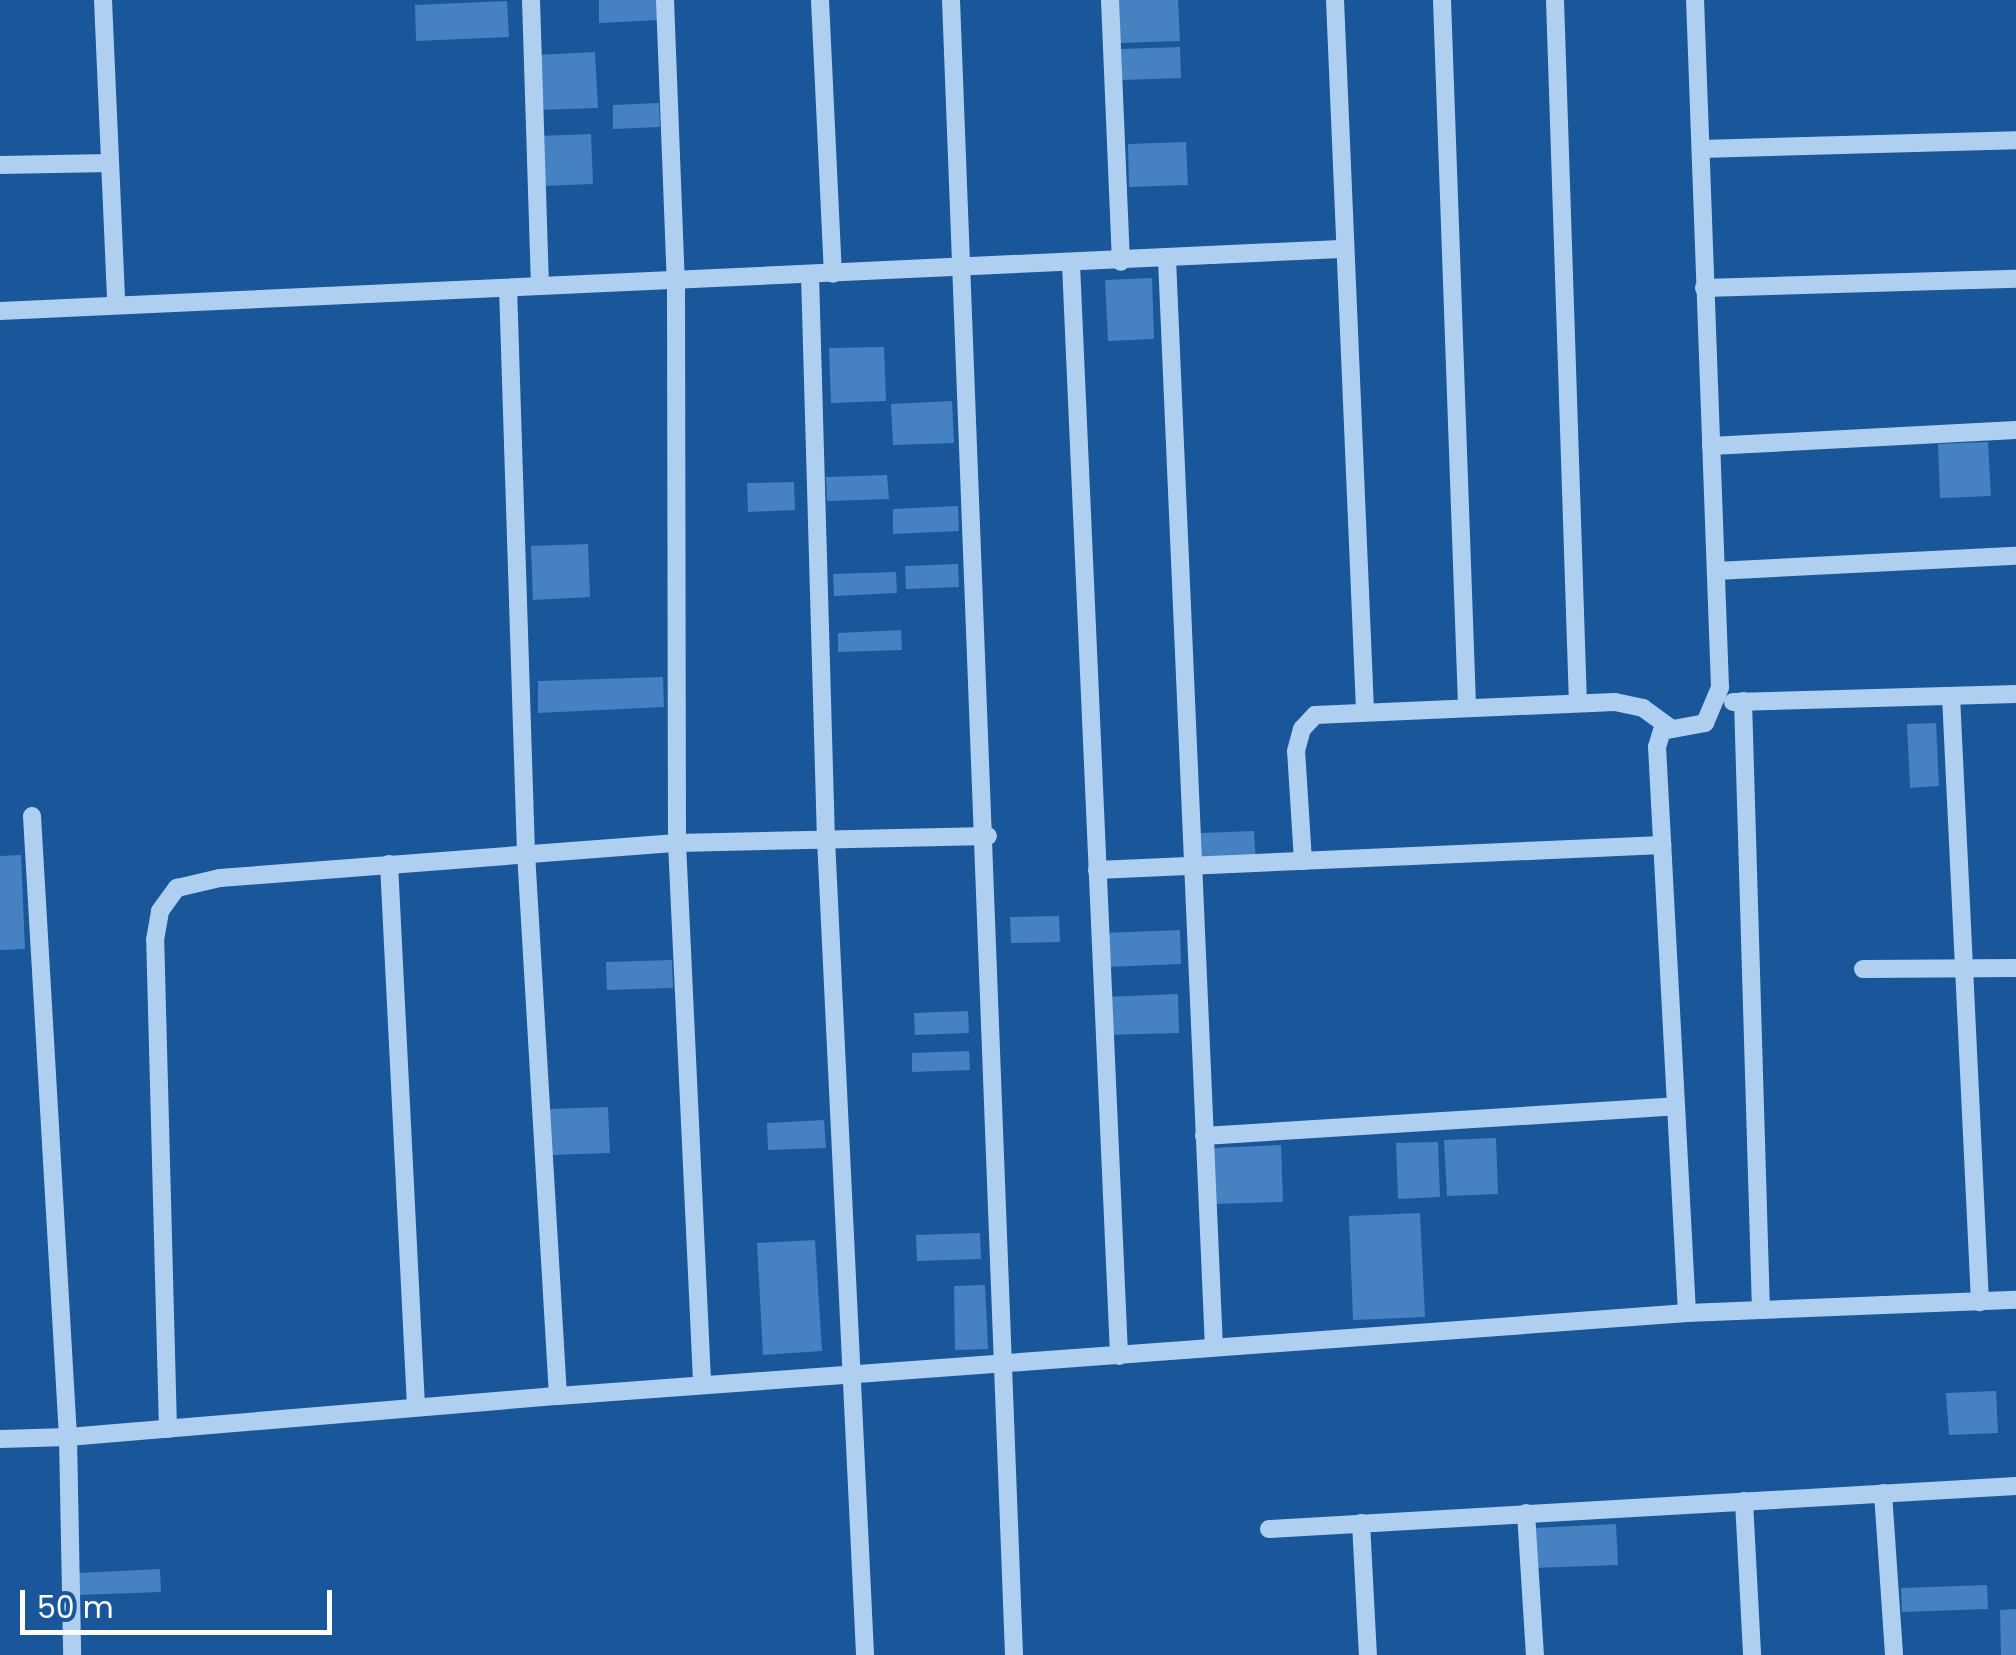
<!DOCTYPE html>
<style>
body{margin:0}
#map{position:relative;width:2016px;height:1655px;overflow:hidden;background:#19569a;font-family:Poppins,sans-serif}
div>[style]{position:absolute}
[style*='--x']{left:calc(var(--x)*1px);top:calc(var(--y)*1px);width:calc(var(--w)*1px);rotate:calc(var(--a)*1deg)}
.building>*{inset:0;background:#4681c2}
.minor>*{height:18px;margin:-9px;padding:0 9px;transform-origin:9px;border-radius:9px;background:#afcff1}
span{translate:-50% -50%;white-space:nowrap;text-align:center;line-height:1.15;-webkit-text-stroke:10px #19569a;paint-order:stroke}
.scale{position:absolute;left:20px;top:1590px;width:312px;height:45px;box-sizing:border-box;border:5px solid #fff;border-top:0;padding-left:12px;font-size:30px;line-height:35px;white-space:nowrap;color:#fff;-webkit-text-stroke:8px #19569a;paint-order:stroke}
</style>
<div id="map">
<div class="building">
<div style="clip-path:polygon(599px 0,658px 0,659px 20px,599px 23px)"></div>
<div style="clip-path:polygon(1117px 0,1178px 0,1180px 41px,1119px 43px)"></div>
<div style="clip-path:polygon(507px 1px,509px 37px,416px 41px,415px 5px)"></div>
<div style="clip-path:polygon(1180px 47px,1181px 78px,1122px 80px,1121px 49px)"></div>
<div style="clip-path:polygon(595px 52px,598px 108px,539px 110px,537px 55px)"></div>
<div style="clip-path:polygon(659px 103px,660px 127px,613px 129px,613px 105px)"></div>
<div style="clip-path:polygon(591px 134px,593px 184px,541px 186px,539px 136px)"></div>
<div style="clip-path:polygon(1186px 142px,1188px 185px,1129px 187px,1128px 144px)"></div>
<div style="clip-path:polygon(1152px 278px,1154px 339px,1108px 341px,1105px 280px)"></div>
<div style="clip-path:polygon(884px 347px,886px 401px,831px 403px,829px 348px)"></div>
<div style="clip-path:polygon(952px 401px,954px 443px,893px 445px,891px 404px)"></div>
<div style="clip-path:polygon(1988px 442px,1991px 496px,1940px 498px,1938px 444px)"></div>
<div style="clip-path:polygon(887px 475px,889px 499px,827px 501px,826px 477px)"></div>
<div style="clip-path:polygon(794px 482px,795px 510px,748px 512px,747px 483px)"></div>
<div style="clip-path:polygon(958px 506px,959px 531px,893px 534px,893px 509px)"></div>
<div style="clip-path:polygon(588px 544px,590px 597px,533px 600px,531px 546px)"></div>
<div style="clip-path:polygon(958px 564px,959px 587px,906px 589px,905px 566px)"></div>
<div style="clip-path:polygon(896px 572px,897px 593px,834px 596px,833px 574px)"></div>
<div style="clip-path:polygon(901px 630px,902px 650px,838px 652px,838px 633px)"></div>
<div style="clip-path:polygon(663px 677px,664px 707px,538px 713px,538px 681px)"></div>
<div style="clip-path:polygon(1936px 723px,1939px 786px,1910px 788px,1907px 724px)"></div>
<div style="clip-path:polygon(1254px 831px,1256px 862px,1201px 865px,1200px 833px)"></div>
<div style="clip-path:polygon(21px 855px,25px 949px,0 950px,0 856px)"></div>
<div style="clip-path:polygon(1059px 916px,1060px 942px,1011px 943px,1010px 917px)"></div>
<div style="clip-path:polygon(1180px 930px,1181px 964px,1105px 967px,1104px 933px)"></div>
<div style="clip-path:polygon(672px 960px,673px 988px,607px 990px,606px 962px)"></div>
<div style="clip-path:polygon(1178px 994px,1179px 1033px,1105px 1035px,1104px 997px)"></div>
<div style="clip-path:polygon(968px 1011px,969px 1033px,915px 1035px,914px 1013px)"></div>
<div style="clip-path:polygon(969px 1051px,970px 1070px,912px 1072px,912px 1053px)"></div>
<div style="clip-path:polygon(608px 1107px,610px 1153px,551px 1155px,548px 1109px)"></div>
<div style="clip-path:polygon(824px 1120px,826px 1148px,768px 1150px,767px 1123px)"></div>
<div style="clip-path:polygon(1496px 1138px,1498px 1194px,1447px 1196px,1444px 1140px)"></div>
<div style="clip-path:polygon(1438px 1142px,1440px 1197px,1398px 1199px,1396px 1143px)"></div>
<div style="clip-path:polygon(1281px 1145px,1283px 1202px,1213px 1204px,1211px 1148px)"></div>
<div style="clip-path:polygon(1420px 1213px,1425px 1317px,1353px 1320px,1349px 1216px)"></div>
<div style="clip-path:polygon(980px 1233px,981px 1259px,917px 1261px,916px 1235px)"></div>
<div style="clip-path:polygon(815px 1240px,822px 1351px,763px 1355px,757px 1243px)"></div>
<div style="clip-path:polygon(985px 1285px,988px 1349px,955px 1350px,954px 1286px)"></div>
<div style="clip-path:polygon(1996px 1391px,1998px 1433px,1949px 1435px,1946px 1393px)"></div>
<div style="clip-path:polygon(1616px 1524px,1618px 1565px,1534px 1568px,1533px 1528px)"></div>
<div style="clip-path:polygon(160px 1569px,161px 1592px,78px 1595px,77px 1573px)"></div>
<div style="clip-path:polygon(1987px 1585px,1988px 1609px,1902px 1612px,1901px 1588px)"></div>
<div style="clip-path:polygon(2016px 1609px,2016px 1655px,2001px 1655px,2000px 1610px)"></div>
</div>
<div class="minor">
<div style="--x:103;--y:0;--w:303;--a:87.5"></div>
<div style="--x:531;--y:0;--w:286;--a:88.2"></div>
<div style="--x:665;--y:0;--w:280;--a:87.8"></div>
<div style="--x:676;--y:280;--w:563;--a:89.9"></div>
<div style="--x:677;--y:843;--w:539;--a:87.34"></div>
<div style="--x:820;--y:0;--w:274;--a:87.3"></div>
<div style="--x:951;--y:0;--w:1656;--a:87.82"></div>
<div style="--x:1110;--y:0;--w:262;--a:87.6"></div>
<div style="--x:1335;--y:0;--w:711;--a:87.58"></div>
<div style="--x:1442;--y:0;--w:707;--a:87.97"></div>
<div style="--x:1555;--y:0;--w:703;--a:88.13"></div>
<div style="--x:1701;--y:149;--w:315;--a:-1.6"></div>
<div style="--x:0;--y:165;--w:110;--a:-1"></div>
<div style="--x:1167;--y:259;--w:1089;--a:87.53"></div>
<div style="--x:1071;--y:264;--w:1093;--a:87.48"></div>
<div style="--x:810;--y:275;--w:564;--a:88.38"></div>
<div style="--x:826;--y:839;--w:817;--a:87.26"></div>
<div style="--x:1704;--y:288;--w:312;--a:-1.7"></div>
<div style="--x:0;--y:311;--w:1342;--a:-2.65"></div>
<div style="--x:1711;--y:446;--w:305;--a:-3"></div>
<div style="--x:1716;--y:571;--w:300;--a:-2.9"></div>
<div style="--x:1951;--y:696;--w:607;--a:87.26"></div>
<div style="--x:1743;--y:701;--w:609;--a:88.31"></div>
<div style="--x:1733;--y:702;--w:283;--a:-1.6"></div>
<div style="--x:32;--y:816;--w:622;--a:86.68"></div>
<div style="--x:68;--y:1437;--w:492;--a:-4.8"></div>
<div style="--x:558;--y:1396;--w:544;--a:-93.37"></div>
<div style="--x:526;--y:853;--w:565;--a:-91.82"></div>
<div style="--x:1303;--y:861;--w:110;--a:-93.6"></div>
<div style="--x:1296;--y:751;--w:23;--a:-75"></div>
<div style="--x:1302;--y:729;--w:19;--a:-47"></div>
<div style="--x:1315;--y:715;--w:300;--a:-2.5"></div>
<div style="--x:1615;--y:702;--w:29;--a:12"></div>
<div style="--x:1643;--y:708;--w:34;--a:36"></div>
<div style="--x:389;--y:864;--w:543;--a:87.15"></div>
<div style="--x:1097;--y:870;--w:566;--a:-2.53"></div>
<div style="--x:1863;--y:969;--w:153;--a:-0.4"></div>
<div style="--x:1204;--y:1136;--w:473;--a:-3.6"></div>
<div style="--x:1687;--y:1313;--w:567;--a:-93.03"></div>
<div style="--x:1657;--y:747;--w:17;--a:-73"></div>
<div style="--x:1662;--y:731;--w:44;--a:-10.5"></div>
<div style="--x:1705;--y:723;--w:39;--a:-67"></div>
<div style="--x:1720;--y:687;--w:687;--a:-92.08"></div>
<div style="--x:558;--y:1396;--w:1132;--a:-4.2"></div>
<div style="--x:1687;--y:1313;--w:329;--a:-2.3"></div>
<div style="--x:168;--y:1429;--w:489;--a:-91.5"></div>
<div style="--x:155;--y:940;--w:29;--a:-80"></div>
<div style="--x:160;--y:911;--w:29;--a:-54"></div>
<div style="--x:177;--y:888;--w:44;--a:-13.1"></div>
<div style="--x:220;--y:878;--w:458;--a:-4.4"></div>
<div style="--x:677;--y:843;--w:311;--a:-1.3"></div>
<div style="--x:0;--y:1439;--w:68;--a:-1.7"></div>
<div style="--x:68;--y:1437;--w:218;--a:88.9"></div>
<div style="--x:1883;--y:1493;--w:162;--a:86.1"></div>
<div style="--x:1744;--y:1501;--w:154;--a:87"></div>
<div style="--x:1526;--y:1513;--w:142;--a:86.4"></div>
<div style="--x:1361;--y:1523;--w:132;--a:87"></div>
<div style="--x:1269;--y:1529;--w:748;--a:-3.29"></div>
</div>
<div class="scale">50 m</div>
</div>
